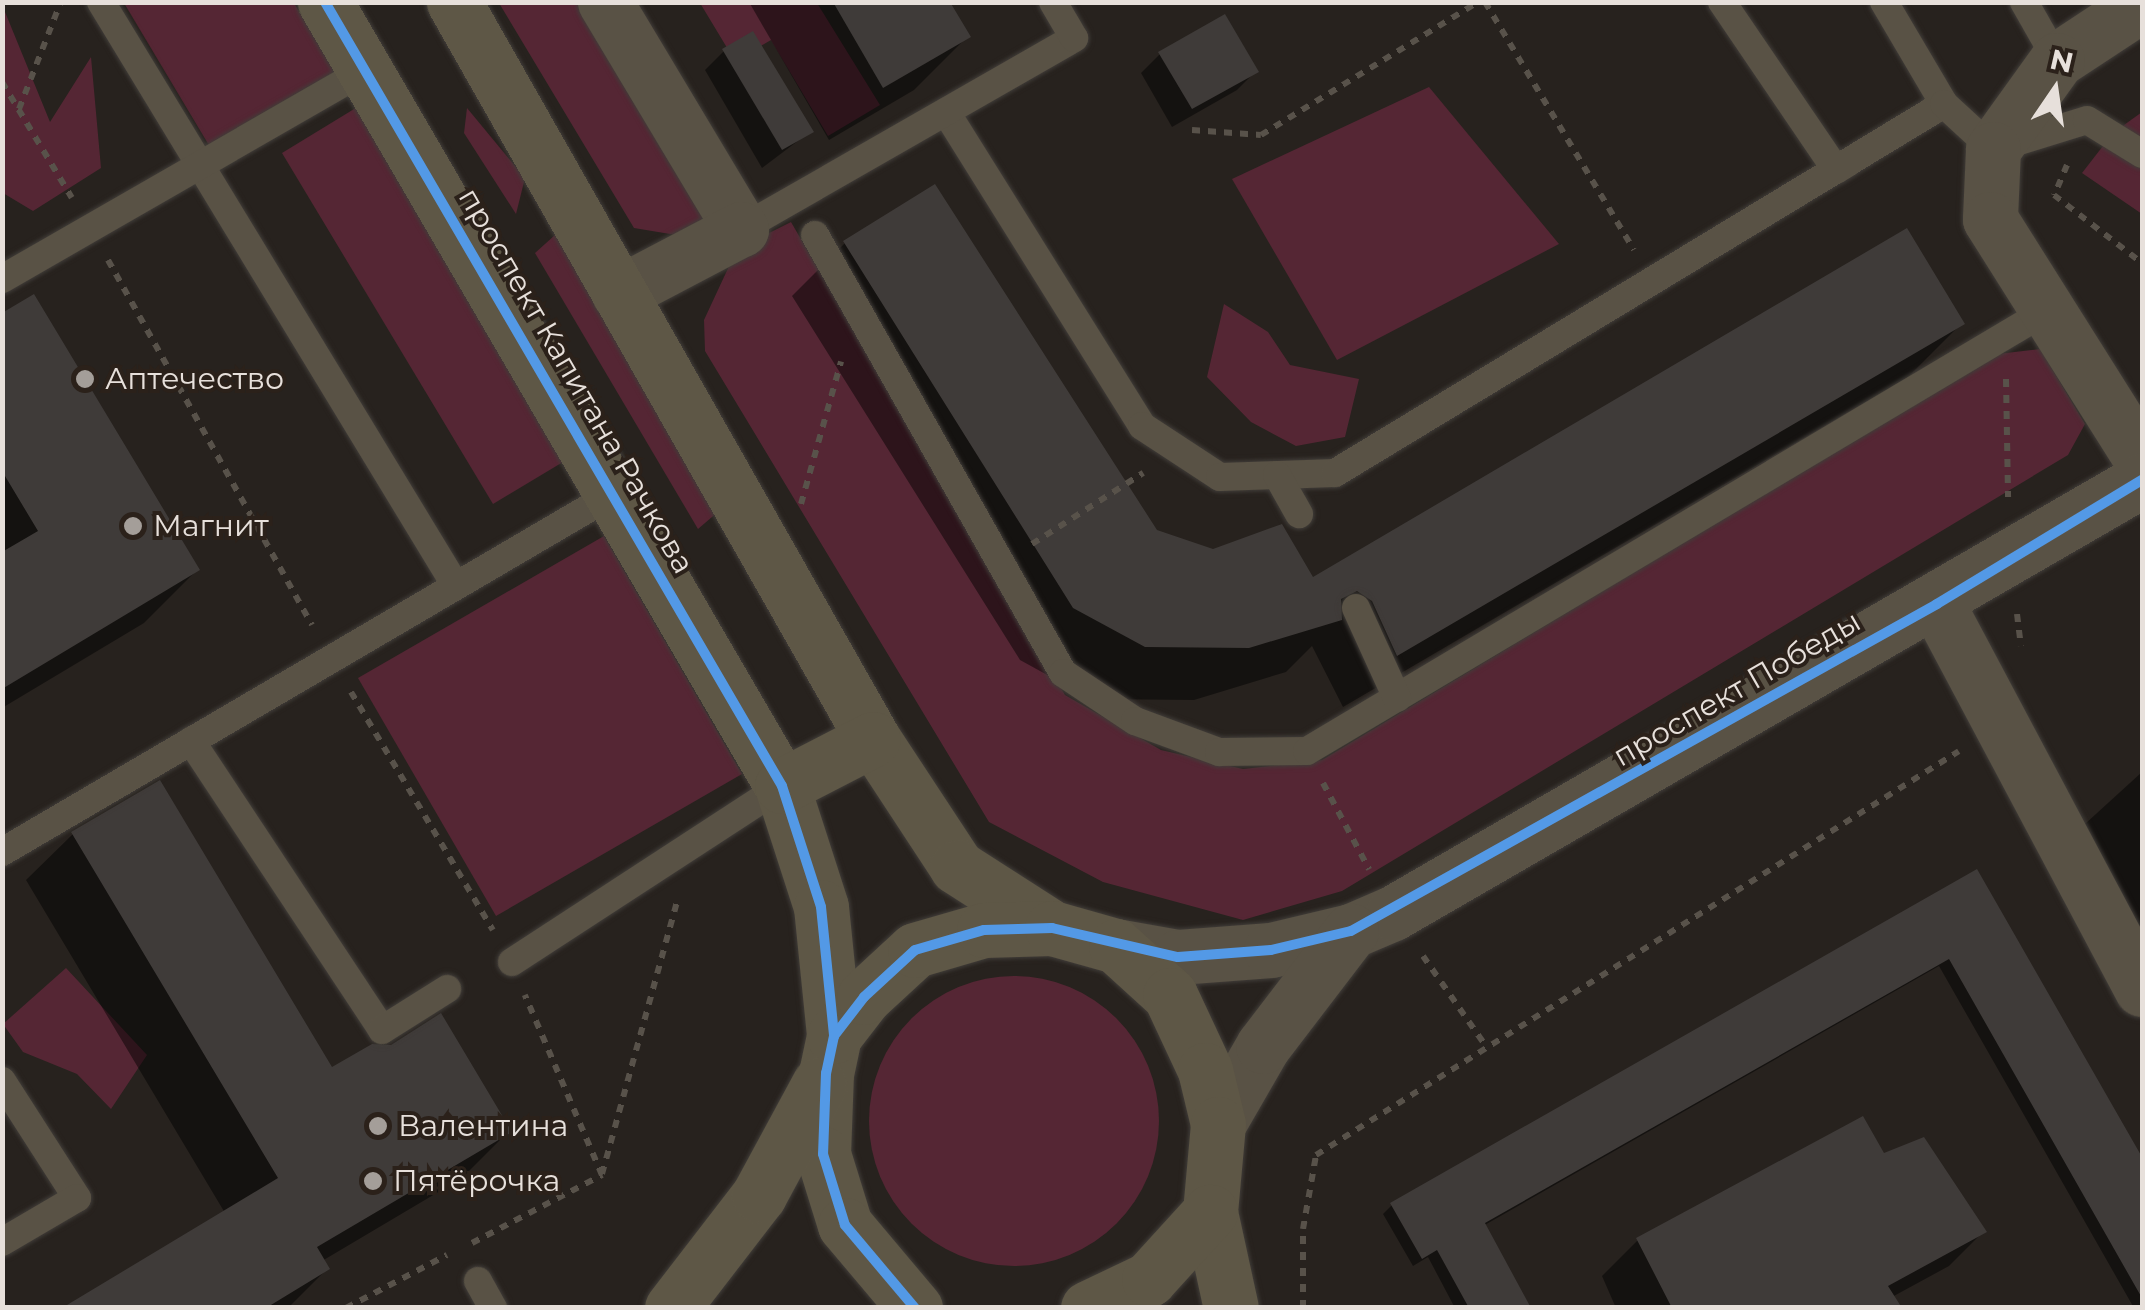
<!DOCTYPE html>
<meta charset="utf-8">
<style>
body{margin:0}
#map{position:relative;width:2145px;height:1310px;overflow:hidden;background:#27221e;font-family:Montserrat,sans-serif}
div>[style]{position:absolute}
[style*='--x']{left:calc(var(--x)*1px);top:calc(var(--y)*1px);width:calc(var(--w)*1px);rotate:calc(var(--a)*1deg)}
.green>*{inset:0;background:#552634}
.round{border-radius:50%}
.shadow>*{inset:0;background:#0007}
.building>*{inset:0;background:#3f3b39}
.path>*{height:6px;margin-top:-3px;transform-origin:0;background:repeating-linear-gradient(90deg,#58524a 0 8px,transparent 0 16px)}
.roads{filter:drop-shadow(0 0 2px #413d39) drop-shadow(0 0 2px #413d39)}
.lane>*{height:28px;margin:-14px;padding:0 14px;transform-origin:14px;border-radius:14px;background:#595245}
.street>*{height:55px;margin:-27.5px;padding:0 27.5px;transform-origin:27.5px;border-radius:27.5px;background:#595245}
.secondary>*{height:55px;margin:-27.5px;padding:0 27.5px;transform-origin:27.5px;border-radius:27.5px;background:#5e5746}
.cycleway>*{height:10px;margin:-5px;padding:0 5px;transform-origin:5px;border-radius:5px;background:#5399e6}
.dots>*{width:28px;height:28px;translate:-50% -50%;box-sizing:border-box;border:5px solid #2b211a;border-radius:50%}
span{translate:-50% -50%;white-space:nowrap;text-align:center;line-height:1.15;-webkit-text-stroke:8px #2b211a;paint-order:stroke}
.poi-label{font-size:30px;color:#e7e0db}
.left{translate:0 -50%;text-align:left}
.street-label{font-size:30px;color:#e7e0db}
.frame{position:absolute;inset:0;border:5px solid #e7e0db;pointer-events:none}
.north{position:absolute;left:2005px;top:40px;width:100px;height:100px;-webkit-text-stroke:8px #2b211a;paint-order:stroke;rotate:13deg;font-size:28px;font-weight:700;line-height:40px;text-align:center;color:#e7e0db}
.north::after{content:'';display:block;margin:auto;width:35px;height:45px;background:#e7e0db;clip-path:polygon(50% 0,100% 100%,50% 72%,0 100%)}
</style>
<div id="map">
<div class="green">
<div style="clip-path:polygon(124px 3px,294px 3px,335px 72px,210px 147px)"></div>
<div style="clip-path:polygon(499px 3px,586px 3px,713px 217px,682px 236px,634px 228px)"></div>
<div style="clip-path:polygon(700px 3px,817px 3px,880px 105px,828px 136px,771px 40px,735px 61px)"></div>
<div style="clip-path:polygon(3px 7px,50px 122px,91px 57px,101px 168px,33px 211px,3px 193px)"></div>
<div style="clip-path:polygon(1429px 87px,1559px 244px,1337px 360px,1232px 179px)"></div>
<div style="clip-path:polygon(359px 106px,563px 462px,493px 504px,282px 153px)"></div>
<div style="clip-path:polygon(467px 108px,525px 178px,516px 214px,464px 133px)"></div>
<div style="clip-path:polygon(2142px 112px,2142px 214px,2082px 173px,2113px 133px)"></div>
<div style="clip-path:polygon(791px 222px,1065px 695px,1161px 750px,1243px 769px,1322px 760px,1997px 354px,2040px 349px,2085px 424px,2068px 455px,1342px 891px,1243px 920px,1103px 882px,989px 822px,705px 351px,704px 320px,737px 249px)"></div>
<div style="clip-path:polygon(555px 235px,719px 511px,698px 529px,535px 253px)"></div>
<div style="clip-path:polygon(1224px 304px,1268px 332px,1290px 365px,1359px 379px,1345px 437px,1296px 446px,1251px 422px,1207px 377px)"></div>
<div style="clip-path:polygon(604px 536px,742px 774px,496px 916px,358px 678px)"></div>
<div style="clip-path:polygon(66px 968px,147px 1055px,111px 1109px,77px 1074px,23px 1052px,3px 1024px)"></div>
<div class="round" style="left:869px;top:976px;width:290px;height:290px"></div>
</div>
<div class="shadow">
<div style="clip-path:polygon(749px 2px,947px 2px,967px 37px,914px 90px,829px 140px)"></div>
<div style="clip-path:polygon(724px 51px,811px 131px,762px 168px,705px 70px)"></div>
<div style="clip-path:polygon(1160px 54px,1256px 71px,1237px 90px,1172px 127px,1141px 73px)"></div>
<div style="clip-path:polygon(845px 243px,1155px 532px,1312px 580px,1961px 324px,1908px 377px,1343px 707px,1312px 646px,1286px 672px,1194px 700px,1091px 699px,1020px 660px,792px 296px)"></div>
<div style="clip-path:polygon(2px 315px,197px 570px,144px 623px,2px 708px)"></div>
<div style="clip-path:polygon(2142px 772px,2142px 940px,2074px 834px)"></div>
<div style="clip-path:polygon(73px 834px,331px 1071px,509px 1131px,462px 1178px,322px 1261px,327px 1269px,288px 1308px,67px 1308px,225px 1213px,26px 880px)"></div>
<div style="clip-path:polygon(1976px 872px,2142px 1162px,2142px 1308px,2134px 1308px,1939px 966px,1483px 1226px,1529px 1308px,1455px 1308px,1428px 1257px,1413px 1266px,1383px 1214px,1392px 1205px)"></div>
<div style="clip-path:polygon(1862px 1120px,1883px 1156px,1984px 1231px,1949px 1266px,1892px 1297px,1899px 1308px,1616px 1308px,1602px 1276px,1637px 1241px)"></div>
</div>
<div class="building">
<div style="clip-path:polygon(833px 2px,950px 2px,971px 37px,883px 88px)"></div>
<div style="clip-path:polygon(1225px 14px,1259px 72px,1192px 109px,1158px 52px)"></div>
<div style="clip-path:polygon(753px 31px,814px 132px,782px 150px,722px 49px)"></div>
<div style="clip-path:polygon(935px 184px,1157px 530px,1213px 549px,1282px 524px,1313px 577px,1907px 228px,1965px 324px,1397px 656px,1372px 601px,1357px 591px,1341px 599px,1342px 620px,1249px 648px,1145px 647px,1073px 608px,843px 241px)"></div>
<div style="clip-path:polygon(34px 294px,200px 570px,2px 689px,2px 552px,38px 531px,2px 471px,2px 313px)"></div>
<div style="clip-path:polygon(160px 780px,332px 1067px,372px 1044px,391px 1045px,441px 1013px,512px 1132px,317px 1247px,330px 1269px,266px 1308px,62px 1308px,278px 1178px,71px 832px)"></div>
<div style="clip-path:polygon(1977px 869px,2142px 1157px,2142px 1298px,1949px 959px,1485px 1223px,1531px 1308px,1469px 1308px,1437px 1250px,1422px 1259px,1390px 1203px)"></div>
<div style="clip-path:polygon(1863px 1116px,1884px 1153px,1924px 1137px,1987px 1232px,1888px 1286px,1902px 1308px,1672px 1308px,1636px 1238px)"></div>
</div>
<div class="path">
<div style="--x:1485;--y:2;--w:289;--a:59"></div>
<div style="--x:2;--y:82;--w:135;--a:58.9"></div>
<div style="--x:19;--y:109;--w:113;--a:-68.7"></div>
<div style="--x:1192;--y:130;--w:69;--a:4.1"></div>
<div style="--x:1261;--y:135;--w:255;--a:-31.5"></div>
<div style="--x:2067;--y:165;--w:33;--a:113"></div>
<div style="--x:2054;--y:195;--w:111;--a:37.7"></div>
<div style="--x:108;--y:260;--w:418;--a:60.8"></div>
<div style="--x:2006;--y:379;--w:118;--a:89"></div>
<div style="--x:801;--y:504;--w:148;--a:-74.3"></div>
<div style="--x:1032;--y:544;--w:132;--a:-32.6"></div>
<div style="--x:2017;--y:614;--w:32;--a:83"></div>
<div style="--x:351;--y:692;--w:277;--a:59.2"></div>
<div style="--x:1323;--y:783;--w:98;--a:61.9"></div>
<div style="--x:1423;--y:956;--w:108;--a:55.1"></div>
<div style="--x:602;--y:1174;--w:282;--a:-74.6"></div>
<div style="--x:472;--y:1243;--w:147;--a:-27.6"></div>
<div style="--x:602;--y:1175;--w:196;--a:-113.2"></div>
<div style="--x:346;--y:1308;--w:114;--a:-27.7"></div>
<div style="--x:1303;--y:1308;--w:79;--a:-90"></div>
<div style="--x:1303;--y:1229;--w:75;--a:-80"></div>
<div style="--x:1316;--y:1155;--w:759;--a:-32.14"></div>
</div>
<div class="roads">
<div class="lane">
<div style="--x:101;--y:2;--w:683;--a:58.71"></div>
<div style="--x:1722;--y:2;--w:203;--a:55.8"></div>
<div style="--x:1836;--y:170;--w:15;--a:-32"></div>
<div style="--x:1884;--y:2;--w:118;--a:59.5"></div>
<div style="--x:1944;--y:104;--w:17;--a:149"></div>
<div style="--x:2024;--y:2;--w:67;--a:60.4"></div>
<div style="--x:946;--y:112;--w:370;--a:58"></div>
<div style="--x:1142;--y:426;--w:93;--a:33.2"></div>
<div style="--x:1220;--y:477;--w:115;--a:-2"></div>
<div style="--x:1335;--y:473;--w:712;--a:-31.21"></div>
<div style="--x:1944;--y:104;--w:67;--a:42.6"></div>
<div style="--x:1993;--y:149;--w:98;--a:-17.1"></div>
<div style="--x:2087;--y:120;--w:65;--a:31.7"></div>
<div style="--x:741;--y:229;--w:384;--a:-29.8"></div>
<div style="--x:1074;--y:38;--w:42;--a:-120.3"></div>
<div style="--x:815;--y:235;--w:503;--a:60.48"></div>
<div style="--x:1063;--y:673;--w:87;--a:33.7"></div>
<div style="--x:1135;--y:721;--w:90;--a:20.3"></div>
<div style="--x:1219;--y:752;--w:88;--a:-0.7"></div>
<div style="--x:1307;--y:751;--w:862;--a:-30.76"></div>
<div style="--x:2;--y:279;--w:421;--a:-29.9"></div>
<div style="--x:1277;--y:475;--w:45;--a:60.6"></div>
<div style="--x:1356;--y:608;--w:99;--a:65.5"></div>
<div style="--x:191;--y:741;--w:346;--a:56.5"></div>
<div style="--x:382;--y:1030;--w:77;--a:-32.2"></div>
<div style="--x:2;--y:852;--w:708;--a:-30.37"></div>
<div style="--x:512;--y:962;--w:322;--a:-33.1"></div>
<div style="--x:2;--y:1081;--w:139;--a:57.3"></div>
<div style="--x:77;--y:1198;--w:87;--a:149.6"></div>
<div style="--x:478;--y:1281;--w:31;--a:61"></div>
</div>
<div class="street">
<div style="--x:605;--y:2;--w:265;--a:59.1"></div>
<div style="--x:741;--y:229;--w:138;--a:152.3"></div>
<div style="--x:2142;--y:4;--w:102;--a:146.6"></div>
<div style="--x:2057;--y:60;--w:110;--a:125.7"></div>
<div style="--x:1993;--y:149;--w:70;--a:92.5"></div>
<div style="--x:1990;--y:219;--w:285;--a:57.8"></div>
<div style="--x:1937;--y:604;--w:436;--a:62"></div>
<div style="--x:1116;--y:946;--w:63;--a:10.1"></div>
<div style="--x:1178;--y:957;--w:93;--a:-4.3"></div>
<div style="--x:1271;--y:950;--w:82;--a:-13.4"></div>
<div style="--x:1351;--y:931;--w:46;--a:-23.2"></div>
<div style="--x:1393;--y:913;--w:865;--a:-30.03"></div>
<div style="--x:1218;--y:1124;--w:90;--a:-60"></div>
<div style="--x:1263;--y:1046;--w:145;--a:-52.6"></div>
</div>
<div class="secondary">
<div style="--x:325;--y:2;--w:907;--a:59.76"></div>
<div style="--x:782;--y:786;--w:127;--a:72.1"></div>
<div style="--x:821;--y:907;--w:130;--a:84.2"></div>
<div style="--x:834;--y:1036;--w:38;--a:102"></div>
<div style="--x:826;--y:1073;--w:81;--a:92.1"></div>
<div style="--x:823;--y:1154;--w:74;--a:72.8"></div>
<div style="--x:845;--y:1225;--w:109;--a:49.9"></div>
<div style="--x:454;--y:2;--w:848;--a:60.38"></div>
<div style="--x:873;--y:739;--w:153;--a:56.7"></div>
<div style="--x:957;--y:867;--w:113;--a:32.7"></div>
<div style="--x:782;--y:786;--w:102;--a:-27.3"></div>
<div style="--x:834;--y:1036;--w:49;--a:-52.4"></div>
<div style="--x:864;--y:997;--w:69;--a:-42.7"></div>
<div style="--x:915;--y:950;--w:72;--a:-16.2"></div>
<div style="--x:984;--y:930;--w:68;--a:-1.7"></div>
<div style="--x:1052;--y:928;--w:66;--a:15.7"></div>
<div style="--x:1116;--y:946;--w:73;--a:42.2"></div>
<div style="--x:1170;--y:995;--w:83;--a:65"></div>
<div style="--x:1205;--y:1070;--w:56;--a:76.5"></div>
<div style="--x:1218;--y:1124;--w:88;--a:95.2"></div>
<div style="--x:1210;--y:1212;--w:98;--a:77.7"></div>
<div style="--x:672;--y:1308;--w:143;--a:-52.4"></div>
<div style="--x:759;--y:1195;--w:126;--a:-61.6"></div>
<div style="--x:1088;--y:1308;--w:68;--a:-25.4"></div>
<div style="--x:1149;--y:1279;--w:91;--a:-47.7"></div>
</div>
</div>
<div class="cycleway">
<div style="--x:325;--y:2;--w:907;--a:59.76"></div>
<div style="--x:782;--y:786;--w:127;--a:72.1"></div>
<div style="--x:821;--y:907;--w:130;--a:84.2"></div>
<div style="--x:834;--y:1036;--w:38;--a:102"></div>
<div style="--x:826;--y:1073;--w:81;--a:92.1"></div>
<div style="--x:823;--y:1154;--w:74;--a:72.8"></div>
<div style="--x:845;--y:1225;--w:109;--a:49.9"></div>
<div style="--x:834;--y:1036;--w:49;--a:-52.4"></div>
<div style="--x:864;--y:997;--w:69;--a:-42.7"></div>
<div style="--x:915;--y:950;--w:72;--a:-16.2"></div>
<div style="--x:984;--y:930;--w:68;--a:-1.7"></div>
<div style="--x:1052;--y:928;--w:129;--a:13"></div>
<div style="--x:1178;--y:957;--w:93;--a:-4.3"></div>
<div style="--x:1271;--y:950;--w:82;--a:-13.4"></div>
<div style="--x:1351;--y:931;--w:671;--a:-29.16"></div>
<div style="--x:1937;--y:604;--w:240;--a:-31.2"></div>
</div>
<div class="dots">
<div style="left:85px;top:379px;background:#a49e99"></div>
<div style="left:133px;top:526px;background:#a49e99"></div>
<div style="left:378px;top:1126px;background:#a49e99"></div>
<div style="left:373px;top:1181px;background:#a49e99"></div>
</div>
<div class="poi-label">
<span class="left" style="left:105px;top:379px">Аптечество</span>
<span class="left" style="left:153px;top:526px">Магнит</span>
<span class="left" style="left:398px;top:1126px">Валентина</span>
<span class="left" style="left:393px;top:1181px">Пятёрочка</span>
</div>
<div class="street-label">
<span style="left:576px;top:381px;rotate:60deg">проспект Капитана Рачкова</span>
<span style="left:1737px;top:689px;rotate:-30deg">проспект Победы</span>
</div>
<div class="frame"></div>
<div class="north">N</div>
</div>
